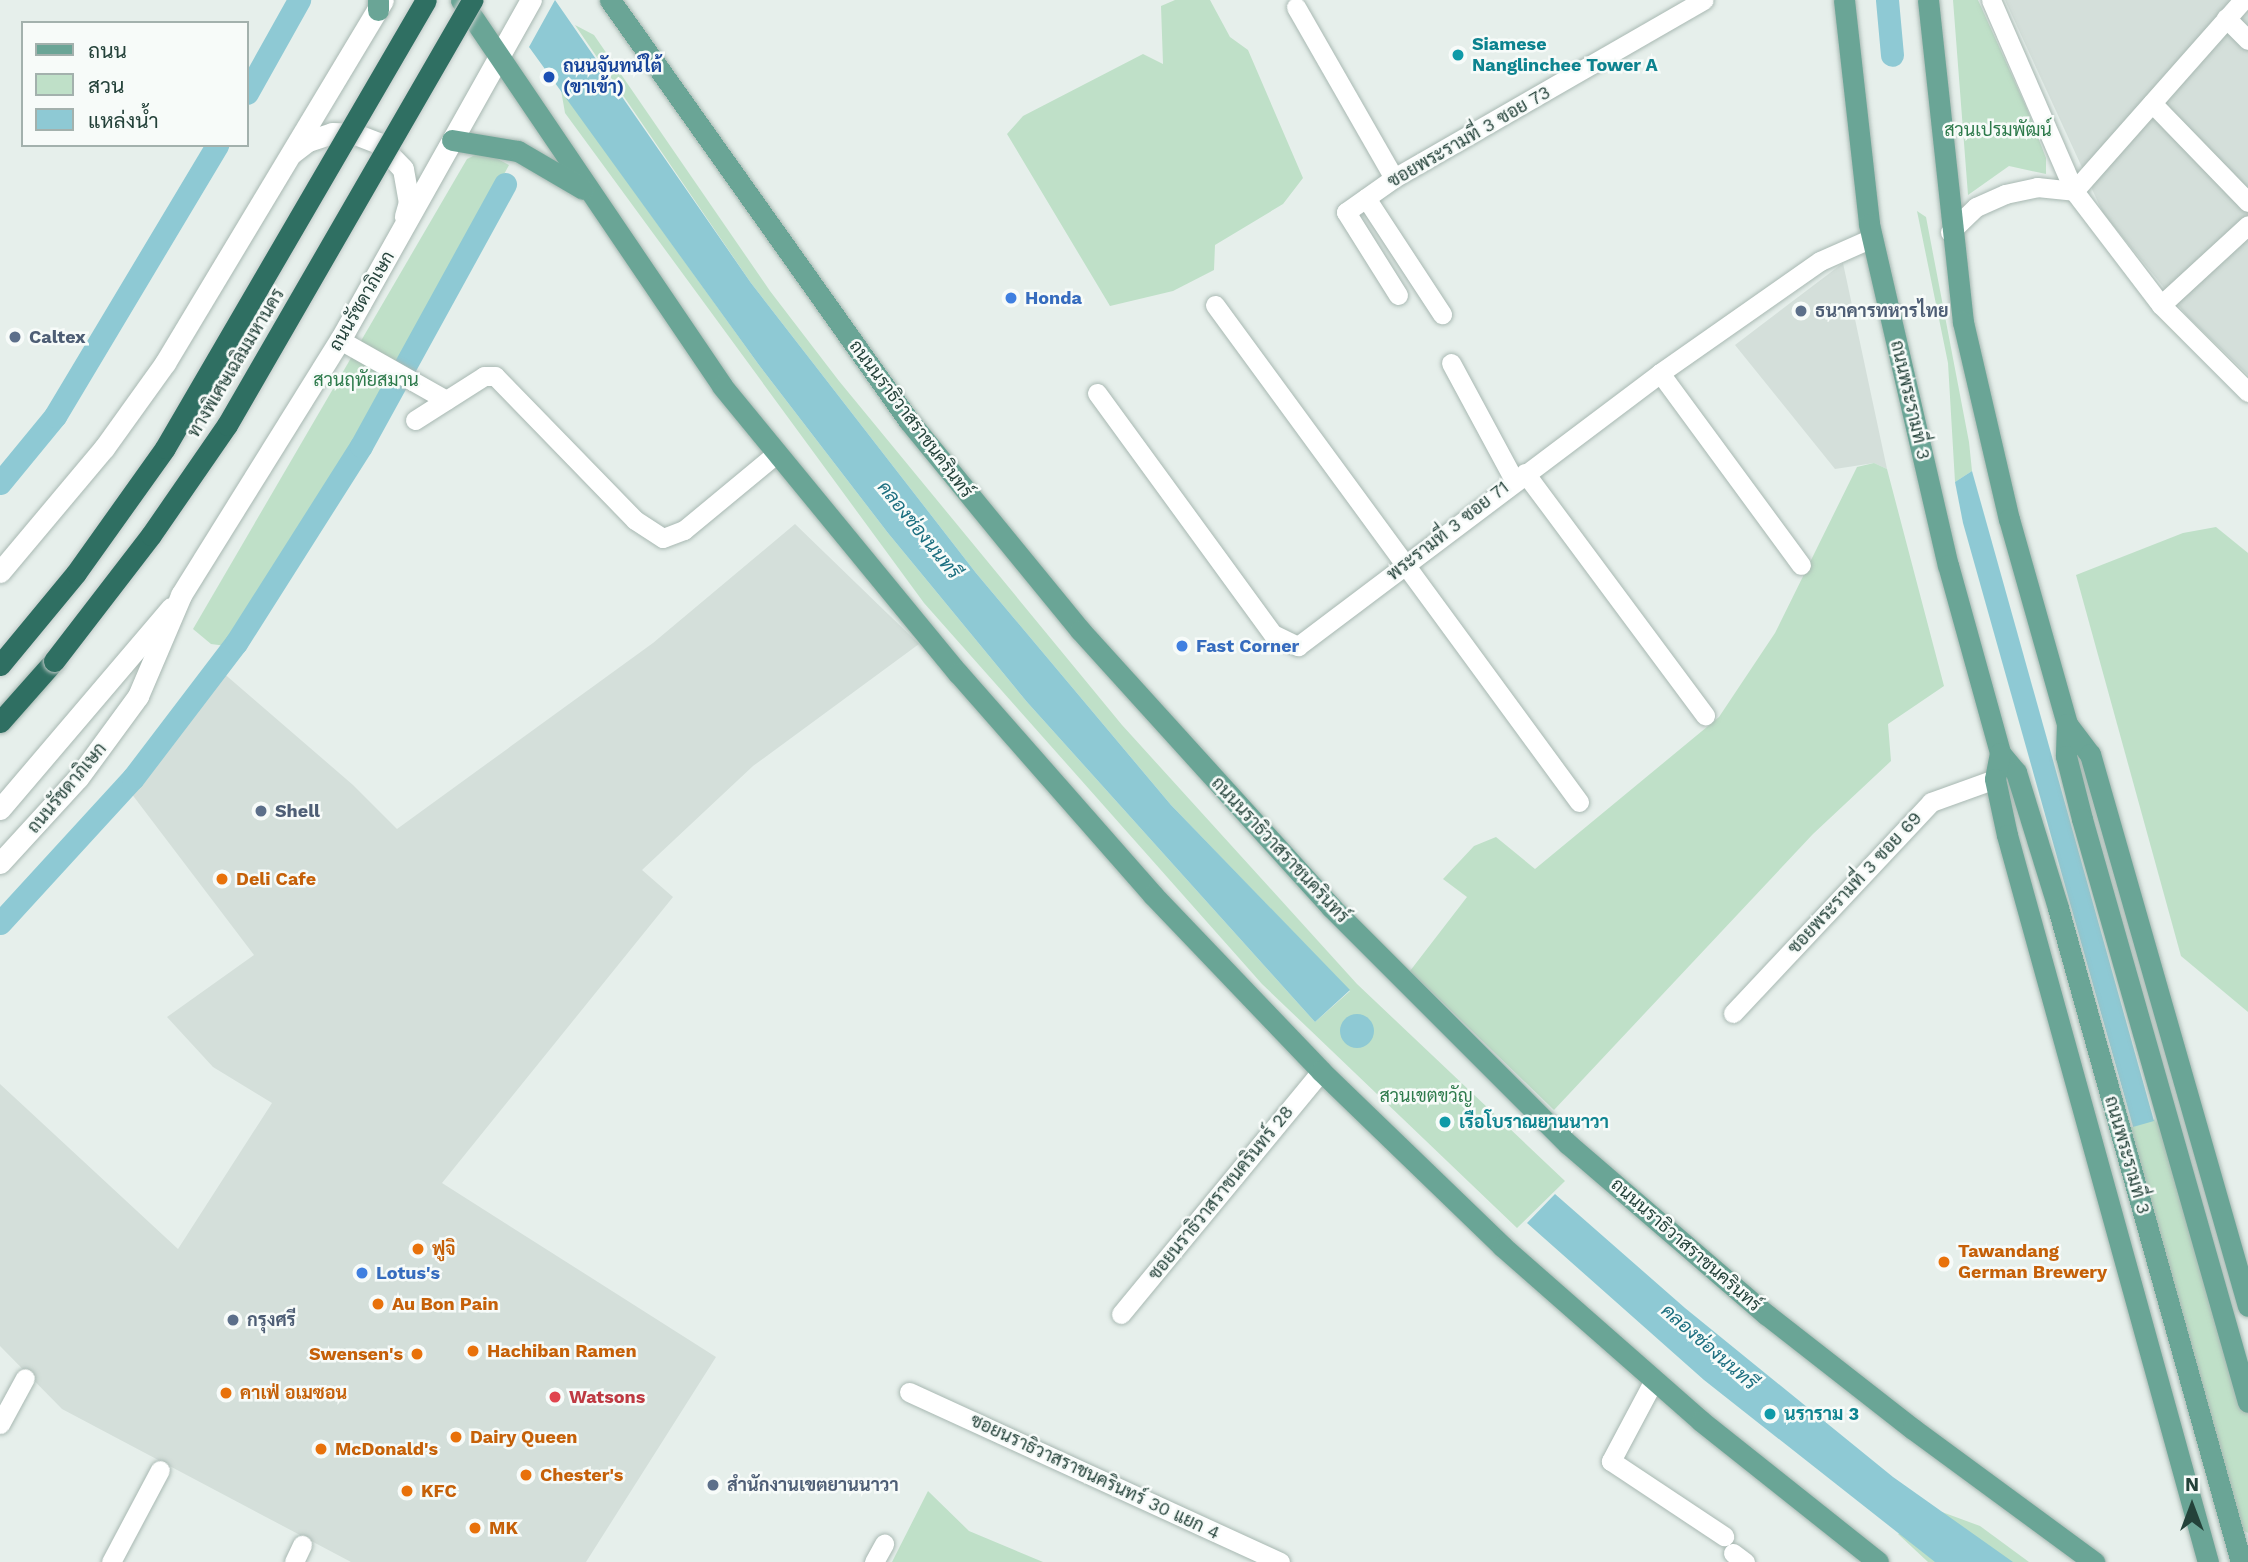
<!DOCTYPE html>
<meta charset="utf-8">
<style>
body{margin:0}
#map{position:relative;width:2248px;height:1562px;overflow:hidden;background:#e6efeb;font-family:"Work Sans",Sarabun,sans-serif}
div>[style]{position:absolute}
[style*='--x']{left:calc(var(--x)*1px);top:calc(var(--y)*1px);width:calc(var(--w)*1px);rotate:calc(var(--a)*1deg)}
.built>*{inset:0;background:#d4dfda}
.green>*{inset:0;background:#bfe0c8}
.water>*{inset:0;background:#8ec9d4}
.round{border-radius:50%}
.pier>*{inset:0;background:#e6efeb}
.canal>*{height:23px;margin:-11.5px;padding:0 11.5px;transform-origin:11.5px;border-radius:11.5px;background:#8ec9d4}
.roads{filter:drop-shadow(0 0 2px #a8b8b2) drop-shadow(0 0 2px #a8b8b2)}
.minor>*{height:19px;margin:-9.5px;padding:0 9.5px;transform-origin:9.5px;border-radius:9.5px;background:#fff}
.secondary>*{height:21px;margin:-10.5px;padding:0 10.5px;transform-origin:10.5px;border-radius:10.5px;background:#fff}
.primary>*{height:21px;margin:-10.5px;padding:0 10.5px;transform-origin:10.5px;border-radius:10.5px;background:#6aa596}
.motorway>*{height:21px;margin:-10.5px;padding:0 10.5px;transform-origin:10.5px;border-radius:10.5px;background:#2f6f62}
.bridges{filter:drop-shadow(0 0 2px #c2cac8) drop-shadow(0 0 2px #c2cac8)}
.motorway-bridge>*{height:21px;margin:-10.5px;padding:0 10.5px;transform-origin:10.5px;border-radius:10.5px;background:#2f6f62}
.dots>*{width:19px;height:19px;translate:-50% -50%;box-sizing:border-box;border:4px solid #f7fbf9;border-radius:50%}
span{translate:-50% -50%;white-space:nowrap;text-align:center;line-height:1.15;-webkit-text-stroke:5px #f7fbf9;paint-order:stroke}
.culture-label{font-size:18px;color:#0d838f;font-weight:700}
.left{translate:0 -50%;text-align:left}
.transit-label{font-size:18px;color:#164399;font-weight:700}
.park-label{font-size:18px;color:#2d7a4b}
.street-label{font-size:18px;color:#24423a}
.shop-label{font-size:18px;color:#366cbe;font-weight:700}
.service-label{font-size:18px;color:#4e5e75;font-weight:700}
.food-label{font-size:18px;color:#c56008;font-weight:700}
.right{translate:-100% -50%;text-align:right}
.health-label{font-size:18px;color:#be3a42;font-weight:700}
.water-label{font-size:19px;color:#1c6f80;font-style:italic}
.legend{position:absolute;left:21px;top:21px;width:228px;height:126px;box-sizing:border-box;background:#f7fbf9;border:2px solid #a3b1ad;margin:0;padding:9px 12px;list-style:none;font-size:21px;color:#24423a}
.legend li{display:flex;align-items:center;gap:14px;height:35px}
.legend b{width:35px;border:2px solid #a3b1ad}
.north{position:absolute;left:2157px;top:1471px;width:70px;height:70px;-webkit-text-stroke:5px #f7fbf9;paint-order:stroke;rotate:0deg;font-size:19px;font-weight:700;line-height:28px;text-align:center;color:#24423a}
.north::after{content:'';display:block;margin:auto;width:24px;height:32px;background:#24423a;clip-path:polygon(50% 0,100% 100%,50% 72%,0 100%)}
</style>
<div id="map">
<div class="built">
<div style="clip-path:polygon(2005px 0,2248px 0,2248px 375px,2188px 317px,2103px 213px)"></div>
<div style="clip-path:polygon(1843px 263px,1887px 469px,1874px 463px,1835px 469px,1735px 345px)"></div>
<div style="clip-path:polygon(795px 524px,919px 644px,753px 766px,642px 870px,673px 897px,442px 1183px,716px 1357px,586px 1562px,351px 1562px,62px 1409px,0 1346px,0 1084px,178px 1249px,272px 1103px,213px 1067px,167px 1017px,254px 955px,131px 793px,221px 671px,353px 785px,397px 829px,653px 643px)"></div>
</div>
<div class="green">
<div style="clip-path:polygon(1175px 0,1210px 0,1230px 37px,1248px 50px,1303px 178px,1283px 204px,1215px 245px,1214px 270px,1173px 291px,1110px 306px,1007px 134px,1023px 116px,1143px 54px,1163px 64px,1161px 6px)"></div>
<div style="clip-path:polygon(1953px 0,1978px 0,2028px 111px,2046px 158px,2046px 174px,2009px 166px,1968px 195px)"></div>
<div style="clip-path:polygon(575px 25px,594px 35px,770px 291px,839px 381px,1122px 725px,1357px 984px,1565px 1181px,1517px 1228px,1262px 984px,924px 603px,565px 113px,561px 90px,759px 365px,888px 533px,1027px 702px,1315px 1022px,1350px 991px,1171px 805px,976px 573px,751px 283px)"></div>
<div style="clip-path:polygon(483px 151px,509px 165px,388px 390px,226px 646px,211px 644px,193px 629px,467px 159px)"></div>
<div style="clip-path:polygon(1917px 211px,1926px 217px,1969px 442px,1972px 471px,1955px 482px,1948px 363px)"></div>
<div style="clip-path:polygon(1874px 463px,1887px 469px,1944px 686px,1888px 724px,1891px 761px,1813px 834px,1554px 1110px,1410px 971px,1467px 897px,1443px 879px,1474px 846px,1496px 837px,1535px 869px,1719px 717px,1775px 633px,1857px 467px)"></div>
<div style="clip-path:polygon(2216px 527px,2248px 553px,2248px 1012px,2181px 956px,2076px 575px,2183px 533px)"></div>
<div style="clip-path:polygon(2171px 1114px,2248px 1390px,2248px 1533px,2232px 1524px,2126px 1129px)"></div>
<div style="clip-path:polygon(928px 1491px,969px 1531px,1043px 1562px,892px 1562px)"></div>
<div style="clip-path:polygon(1942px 1512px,1980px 1526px,2029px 1562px,1928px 1562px,1898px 1534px)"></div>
</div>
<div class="water">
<div style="clip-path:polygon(555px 0,751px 283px,976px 573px,1171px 805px,1350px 990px,1315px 1022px,1027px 702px,888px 533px,759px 365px,529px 47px)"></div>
<div style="clip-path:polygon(1972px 471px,2154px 1121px,2133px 1127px,1963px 523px,1955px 482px)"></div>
<div class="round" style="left:1340px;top:1014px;width:34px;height:34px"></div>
<div style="clip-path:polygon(1555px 1194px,1685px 1308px,1893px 1477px,2013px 1562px,1935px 1562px,1704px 1380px,1527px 1223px)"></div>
</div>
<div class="pier">
<div style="clip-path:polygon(2096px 899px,2157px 1120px,2156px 1123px,2093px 900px)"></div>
<div style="clip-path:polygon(2070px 905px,2134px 1130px,2067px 906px)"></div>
</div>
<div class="canal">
<div style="--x:1887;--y:0;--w:55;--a:84.8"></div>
<div style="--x:247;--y:93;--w:107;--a:-60.8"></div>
<div style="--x:0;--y:483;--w:87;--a:-50.6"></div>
<div style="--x:55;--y:416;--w:316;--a:-59.1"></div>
<div style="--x:0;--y:923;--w:197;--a:-47.5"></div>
<div style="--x:133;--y:778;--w:170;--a:-52.7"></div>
<div style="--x:236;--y:643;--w:233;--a:-57.6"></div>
<div style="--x:361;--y:446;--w:299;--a:-61.2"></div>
</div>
<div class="roads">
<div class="minor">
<div style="--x:1991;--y:0;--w:208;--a:66.5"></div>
<div style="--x:2074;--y:191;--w:143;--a:52.7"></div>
<div style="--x:2161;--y:305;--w:123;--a:45"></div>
<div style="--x:1296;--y:7;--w:197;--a:60.2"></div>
<div style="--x:2226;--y:18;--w:31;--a:45"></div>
<div style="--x:2152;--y:103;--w:138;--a:45.9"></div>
<div style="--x:2074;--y:191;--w:255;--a:-48.5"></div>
<div style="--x:1366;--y:198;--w:139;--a:56.8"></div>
<div style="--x:1950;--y:232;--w:36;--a:-44"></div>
<div style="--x:1976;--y:207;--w:32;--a:-24"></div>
<div style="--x:2005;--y:194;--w:33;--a:-12"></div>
<div style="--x:2037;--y:187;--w:37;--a:6"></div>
<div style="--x:1398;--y:295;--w:98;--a:-122.1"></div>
<div style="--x:1346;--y:212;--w:59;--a:-35.3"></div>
<div style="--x:1394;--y:178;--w:357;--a:-29.9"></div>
<div style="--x:1215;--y:305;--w:616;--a:53.78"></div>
<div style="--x:2161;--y:305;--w:118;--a:-42.6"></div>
<div style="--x:340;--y:340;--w:122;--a:29.5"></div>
<div style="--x:1451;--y:363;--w:133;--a:61.7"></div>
<div style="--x:1660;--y:373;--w:238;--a:53.7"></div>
<div style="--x:1097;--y:393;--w:298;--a:53.9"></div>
<div style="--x:1273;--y:634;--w:28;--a:26"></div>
<div style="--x:1298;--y:646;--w:453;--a:-37"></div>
<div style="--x:1660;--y:373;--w:195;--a:-35"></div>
<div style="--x:1820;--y:261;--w:57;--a:-23.9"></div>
<div style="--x:415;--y:420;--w:82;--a:-32.5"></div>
<div style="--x:484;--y:376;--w:11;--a:0"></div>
<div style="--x:495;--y:376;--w:201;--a:45.8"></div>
<div style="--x:635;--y:520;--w:33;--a:33"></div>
<div style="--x:663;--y:538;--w:22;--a:-21"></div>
<div style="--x:684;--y:530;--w:119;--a:-39.6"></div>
<div style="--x:1525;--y:473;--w:302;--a:53.4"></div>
<div style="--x:1733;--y:1013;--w:289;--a:-46.8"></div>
<div style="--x:1931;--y:802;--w:68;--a:-19.8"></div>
<div style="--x:1121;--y:1314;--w:315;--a:-50.5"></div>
<div style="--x:1654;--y:1380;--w:92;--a:118"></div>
<div style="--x:1611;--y:1461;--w:136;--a:33.6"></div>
<div style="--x:909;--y:1392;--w:408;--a:24.6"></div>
<div style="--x:0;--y:1424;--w:52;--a:-61.5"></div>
<div style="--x:1733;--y:1553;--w:15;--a:37"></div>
<div style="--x:111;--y:1562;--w:104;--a:-62"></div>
<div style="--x:294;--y:1562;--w:19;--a:-65"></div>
<div style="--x:874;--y:1562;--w:21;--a:-61"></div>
</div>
<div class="secondary">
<div style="--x:292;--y:153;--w:20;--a:-37"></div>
<div style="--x:308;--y:141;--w:25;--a:-18"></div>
<div style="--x:332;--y:133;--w:23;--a:2"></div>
<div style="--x:355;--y:134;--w:25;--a:21"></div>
<div style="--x:378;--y:143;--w:36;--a:46"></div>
<div style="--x:403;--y:169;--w:34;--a:80"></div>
<div style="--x:409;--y:202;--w:15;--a:106"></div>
<div style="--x:0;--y:572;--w:162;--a:-50"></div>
<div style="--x:104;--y:448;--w:105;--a:-54.3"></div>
<div style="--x:165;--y:363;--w:423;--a:-59"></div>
<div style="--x:0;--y:809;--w:264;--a:-49.6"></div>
<div style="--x:0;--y:863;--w:115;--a:-47.5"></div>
<div style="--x:78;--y:778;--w:102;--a:-53.8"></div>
<div style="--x:138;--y:696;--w:110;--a:-66.9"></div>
<div style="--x:181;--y:595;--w:301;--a:-58.1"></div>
<div style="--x:340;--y:340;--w:390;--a:-60.7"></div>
</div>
<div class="primary">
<div style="--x:461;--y:0;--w:466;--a:55.9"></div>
<div style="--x:722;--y:386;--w:372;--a:50.6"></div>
<div style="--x:958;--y:673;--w:295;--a:48.7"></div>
<div style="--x:1153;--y:895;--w:243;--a:46.3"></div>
<div style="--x:1321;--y:1071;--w:252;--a:44"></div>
<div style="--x:1502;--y:1246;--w:265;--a:41.3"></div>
<div style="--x:1701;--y:1421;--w:226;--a:38.5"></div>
<div style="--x:610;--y:0;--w:516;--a:54.62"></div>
<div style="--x:909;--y:421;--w:270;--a:50.7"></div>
<div style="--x:1080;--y:630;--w:374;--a:47.8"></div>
<div style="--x:1331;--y:907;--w:335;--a:45"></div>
<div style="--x:1568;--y:1144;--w:262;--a:40.7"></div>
<div style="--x:1767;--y:1315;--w:185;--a:38"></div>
<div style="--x:1913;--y:1429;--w:225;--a:36.3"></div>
<div style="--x:1844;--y:0;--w:225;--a:83.6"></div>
<div style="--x:1869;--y:224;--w:350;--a:77"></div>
<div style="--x:1948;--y:565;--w:195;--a:74.5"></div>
<div style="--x:2000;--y:753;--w:25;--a:50"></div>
<div style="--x:2016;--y:772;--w:142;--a:72.8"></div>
<div style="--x:2058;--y:908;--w:679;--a:74.37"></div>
<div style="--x:1928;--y:0;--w:324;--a:83.8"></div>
<div style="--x:1963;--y:322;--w:202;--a:76.9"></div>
<div style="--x:2009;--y:519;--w:213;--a:74.2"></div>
<div style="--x:2067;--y:724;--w:32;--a:92"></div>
<div style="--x:2066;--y:756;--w:65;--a:75.7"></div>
<div style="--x:2082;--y:819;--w:606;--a:74.11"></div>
<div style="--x:378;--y:10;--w:10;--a:-90"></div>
<div style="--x:452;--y:140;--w:67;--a:9.5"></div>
<div style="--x:518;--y:151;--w:75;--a:30.3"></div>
<div style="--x:2067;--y:724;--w:38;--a:53"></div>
<div style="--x:2090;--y:754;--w:574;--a:74.03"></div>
<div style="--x:2000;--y:753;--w:26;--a:101"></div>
<div style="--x:1995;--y:779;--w:57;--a:77.9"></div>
<div style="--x:2007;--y:835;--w:754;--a:74.55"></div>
</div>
<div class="motorway">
<div style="--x:0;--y:722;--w:81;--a:-48.5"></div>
</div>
</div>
<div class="bridges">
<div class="motorway-bridge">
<div style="--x:54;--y:661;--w:159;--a:-52.4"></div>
<div style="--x:151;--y:535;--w:134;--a:-55.4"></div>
<div style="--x:227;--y:425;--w:491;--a:-60"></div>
<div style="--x:0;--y:665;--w:119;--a:-50.4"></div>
<div style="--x:76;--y:573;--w:153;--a:-54.5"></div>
<div style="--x:165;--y:448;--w:518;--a:-59.78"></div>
</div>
</div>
<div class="dots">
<div style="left:1458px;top:55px;background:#0f9aa8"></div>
<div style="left:549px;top:77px;background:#1a4fb4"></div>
<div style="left:1011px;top:298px;background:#3f7fe0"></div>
<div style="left:1801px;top:311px;background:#5c6f8a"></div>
<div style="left:15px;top:337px;background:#5c6f8a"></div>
<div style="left:1182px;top:646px;background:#3f7fe0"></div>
<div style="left:261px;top:811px;background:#5c6f8a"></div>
<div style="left:222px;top:879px;background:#e8710a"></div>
<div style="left:1445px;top:1122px;background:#0f9aa8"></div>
<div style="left:418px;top:1249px;background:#e8710a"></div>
<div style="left:1944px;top:1262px;background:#e8710a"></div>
<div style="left:362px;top:1273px;background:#3f7fe0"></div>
<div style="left:378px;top:1304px;background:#e8710a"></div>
<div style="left:233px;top:1320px;background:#5c6f8a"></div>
<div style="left:473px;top:1351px;background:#e8710a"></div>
<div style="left:417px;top:1354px;background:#e8710a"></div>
<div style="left:226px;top:1393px;background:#e8710a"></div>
<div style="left:555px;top:1397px;background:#e0444e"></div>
<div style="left:1770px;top:1414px;background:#0f9aa8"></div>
<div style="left:456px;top:1437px;background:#e8710a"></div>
<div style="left:321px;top:1449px;background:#e8710a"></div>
<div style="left:526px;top:1475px;background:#e8710a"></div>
<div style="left:713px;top:1485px;background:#5c6f8a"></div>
<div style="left:407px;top:1491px;background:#e8710a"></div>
<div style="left:475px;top:1528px;background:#e8710a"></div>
</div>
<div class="culture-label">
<span class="left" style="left:1472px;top:55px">Siamese<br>Nanglinchee Tower A</span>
<span class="left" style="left:1459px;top:1122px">เรือโบราณยานนาวา</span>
<span class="left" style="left:1784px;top:1414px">นราราม 3</span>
</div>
<div class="transit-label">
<span class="left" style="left:563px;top:77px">ถนนจันทน์ใต้<br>(ขาเข้า)</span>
</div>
<div class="park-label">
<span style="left:1998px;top:130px">สวนเปรมพัฒน์</span>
<span style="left:366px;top:380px">สวนฤทัยสมาน</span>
<span style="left:1426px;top:1096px">สวนเขตขวัญ</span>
</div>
<div class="street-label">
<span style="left:1469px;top:137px;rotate:-30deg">ซอยพระรามที่ 3 ซอย 73</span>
<span style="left:362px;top:301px;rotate:-60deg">ถนนรัชดาภิเษก</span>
<span style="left:236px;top:363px;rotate:-59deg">ทางพิเศษเฉลิมมหานคร</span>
<span style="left:1910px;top:400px;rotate:77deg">ถนนพระรามที่ 3</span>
<span style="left:911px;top:419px;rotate:53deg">ถนนนราธิวาสราชนครินทร์</span>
<span style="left:1448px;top:531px;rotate:-38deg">พระรามที่ 3 ซอย 71</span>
<span style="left:67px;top:788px;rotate:-50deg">ถนนรัชดาภิเษก</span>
<span style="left:1280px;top:850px;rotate:47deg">ถนนนราธิวาสราชนครินทร์</span>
<span style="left:1855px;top:883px;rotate:-47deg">ซอยพระรามที่ 3 ซอย 69</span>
<span style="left:2127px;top:1155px;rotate:74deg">ถนนพระรามที่ 3</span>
<span style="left:1221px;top:1193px;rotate:-51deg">ซอยนราธิวาสราชนครินทร์ 28</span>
<span style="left:1686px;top:1245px;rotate:41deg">ถนนนราธิวาสราชนครินทร์</span>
<span style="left:1095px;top:1477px;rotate:25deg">ซอยนราธิวาสราชนครินทร์ 30 แยก 4</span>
</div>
<div class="shop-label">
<span class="left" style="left:1025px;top:298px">Honda</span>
<span class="left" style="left:1196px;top:646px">Fast Corner</span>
<span class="left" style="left:376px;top:1273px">Lotus's</span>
</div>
<div class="service-label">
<span class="left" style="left:1815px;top:311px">ธนาคารทหารไทย</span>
<span class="left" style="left:29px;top:337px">Caltex</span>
<span class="left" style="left:275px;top:811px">Shell</span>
<span class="left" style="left:247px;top:1320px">กรุงศรี</span>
<span class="left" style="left:727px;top:1485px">สำนักงานเขตยานนาวา</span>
</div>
<div class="food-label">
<span class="left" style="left:236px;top:879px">Deli Cafe</span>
<span class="left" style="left:432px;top:1249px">ฟูจิ</span>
<span class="left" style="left:1958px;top:1262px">Tawandang<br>German Brewery</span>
<span class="left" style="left:392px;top:1304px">Au Bon Pain</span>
<span class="left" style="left:487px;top:1351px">Hachiban Ramen</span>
<span class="right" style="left:403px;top:1354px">Swensen's</span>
<span class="left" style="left:240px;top:1393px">คาเฟ่ อเมซอน</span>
<span class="left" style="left:470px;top:1437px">Dairy Queen</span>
<span class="left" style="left:335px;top:1449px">McDonald's</span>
<span class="left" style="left:540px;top:1475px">Chester's</span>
<span class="left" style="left:421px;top:1491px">KFC</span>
<span class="left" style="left:489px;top:1528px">MK</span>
</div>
<div class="health-label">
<span class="left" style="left:569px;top:1397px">Watsons</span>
</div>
<div class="water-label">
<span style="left:919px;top:530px;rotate:51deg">คลองช่องนนทรี</span>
<span style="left:1709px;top:1347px;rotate:41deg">คลองช่องนนทรี</span>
</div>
<ul class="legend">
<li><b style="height:9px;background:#6aa596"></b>ถนน</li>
<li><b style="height:19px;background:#bfe0c8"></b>สวน</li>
<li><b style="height:19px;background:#8ec9d4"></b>แหล่งน้ำ</li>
</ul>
<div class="north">N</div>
</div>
